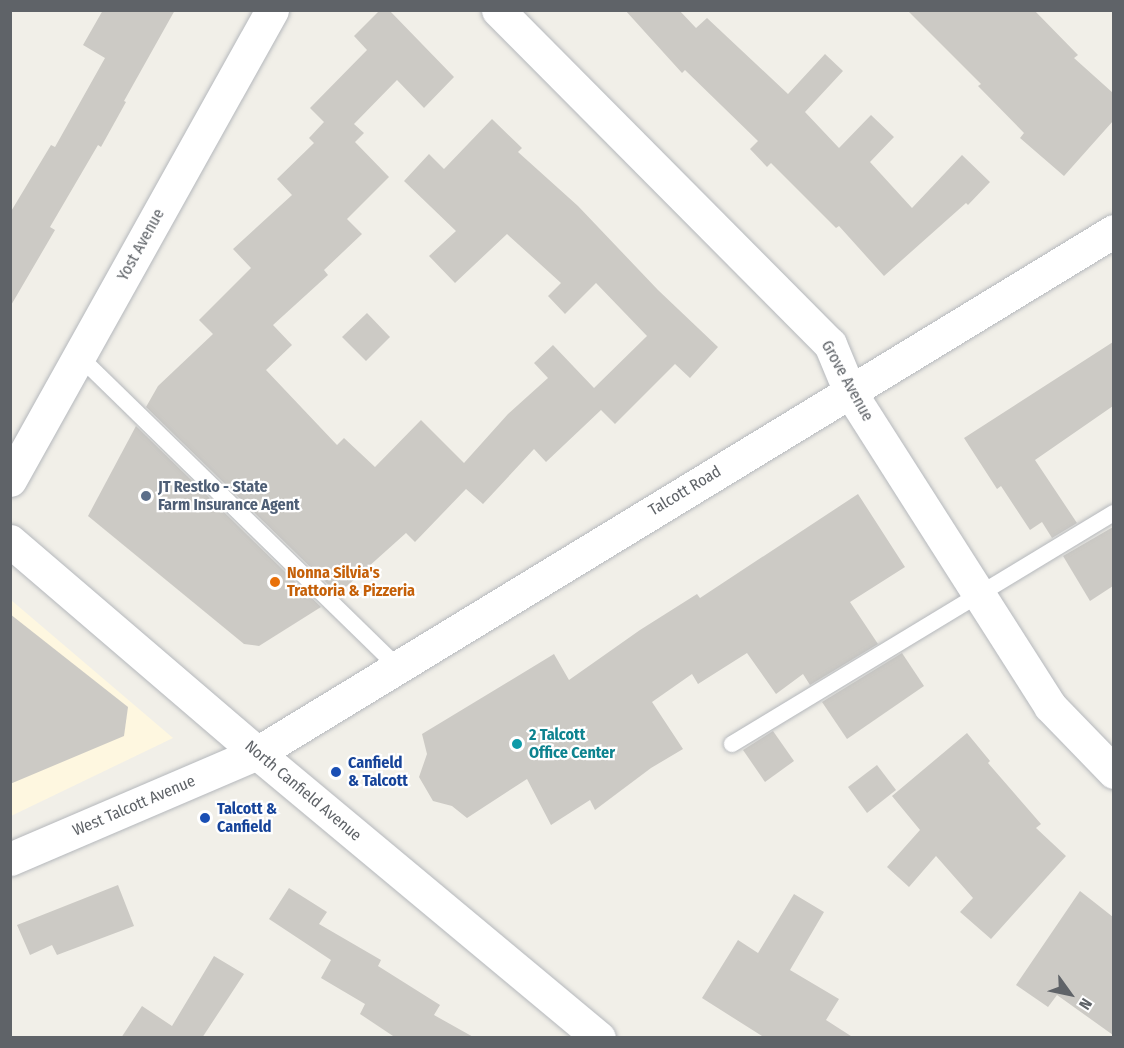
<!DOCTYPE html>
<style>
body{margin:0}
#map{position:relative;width:1124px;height:1048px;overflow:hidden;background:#f1efe8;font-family:"Fira Sans Condensed",sans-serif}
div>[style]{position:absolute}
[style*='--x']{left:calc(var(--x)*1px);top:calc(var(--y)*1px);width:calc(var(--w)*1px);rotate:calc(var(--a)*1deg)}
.commercial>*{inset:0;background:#fef7e0}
.building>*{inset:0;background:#cccac5}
.roads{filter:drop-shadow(0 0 2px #b5b8bc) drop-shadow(0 0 2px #b5b8bc)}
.service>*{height:16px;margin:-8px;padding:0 8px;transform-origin:8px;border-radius:8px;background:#fff}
.minor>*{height:33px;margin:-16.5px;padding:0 16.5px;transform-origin:16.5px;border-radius:16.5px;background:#fff}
.tertiary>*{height:33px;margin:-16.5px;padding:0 16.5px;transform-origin:16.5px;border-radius:16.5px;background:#fff}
.dots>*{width:16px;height:16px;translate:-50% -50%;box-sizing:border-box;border:3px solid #fff;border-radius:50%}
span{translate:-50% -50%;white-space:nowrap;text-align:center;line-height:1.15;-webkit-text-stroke:4.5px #fff;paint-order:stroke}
.street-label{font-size:16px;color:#5f6368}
.service-label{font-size:16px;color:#4e5e75;font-weight:700}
.left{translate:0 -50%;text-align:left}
.food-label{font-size:16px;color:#c56008;font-weight:700}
.culture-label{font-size:16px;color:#0d838f;font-weight:700}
.transit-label{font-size:16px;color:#164399;font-weight:700}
.frame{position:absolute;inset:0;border:12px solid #5f6368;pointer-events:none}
.north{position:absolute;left:1040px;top:964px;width:60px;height:60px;-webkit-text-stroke:4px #fff;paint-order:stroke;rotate:123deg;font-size:16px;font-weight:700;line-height:24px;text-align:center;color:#5f6368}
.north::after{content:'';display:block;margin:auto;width:21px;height:27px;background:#5f6368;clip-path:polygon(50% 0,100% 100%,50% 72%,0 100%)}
</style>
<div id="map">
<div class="commercial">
<div style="clip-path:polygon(11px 600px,173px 738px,11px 816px)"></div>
</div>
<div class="building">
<div style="clip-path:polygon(103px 10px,175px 10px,124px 101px,126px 102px,101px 147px,98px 145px,50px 227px,55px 230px,10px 307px,10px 213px,51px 145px,55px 147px,105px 58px,83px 45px)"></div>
<div style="clip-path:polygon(380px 10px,389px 10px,454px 77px,424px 108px,397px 80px,354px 124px,364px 133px,355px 142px,389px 177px,347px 219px,362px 234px,324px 270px,328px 275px,273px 325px,292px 345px,266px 370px,337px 445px,344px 438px,375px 467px,421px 420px,464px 463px,508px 414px,548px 378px,534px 363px,553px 345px,594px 388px,647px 336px,596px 283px,565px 314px,548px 296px,561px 283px,507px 234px,455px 283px,429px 256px,456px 231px,404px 181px,429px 154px,444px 169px,492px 119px,522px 148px,518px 152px,578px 206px,658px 290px,718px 347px,690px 378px,675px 364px,615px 424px,601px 410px,546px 462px,534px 449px,483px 504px,466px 489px,415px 542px,406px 533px,338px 594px,146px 407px,158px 386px,213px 334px,199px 320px,251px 268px,233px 249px,292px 195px,277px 179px,314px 143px,309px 138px,324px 122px,310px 108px,367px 50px,354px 36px)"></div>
<div style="clip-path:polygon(625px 10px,679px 10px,696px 28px,707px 18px,788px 94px,825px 54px,843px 71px,805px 112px,839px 148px,871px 115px,894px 137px,870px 162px,912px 208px,962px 155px,990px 182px,968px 205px,966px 203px,884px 276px,839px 226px,836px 228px,771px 163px,767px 167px,750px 149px,758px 141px,685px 70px,682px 73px)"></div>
<div style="clip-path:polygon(907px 10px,1034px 10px,1078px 55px,1074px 58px,1113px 93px,1113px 121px,1064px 176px,1020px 138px,1024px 133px,978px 86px,981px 84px)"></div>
<div style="clip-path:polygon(367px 313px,390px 337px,366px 361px,342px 337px)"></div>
<div style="clip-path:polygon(1113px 342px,1113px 406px,1035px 460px,1077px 523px,1052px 538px,1042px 522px,1030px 530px,1001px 486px,997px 489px,964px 438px)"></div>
<div style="clip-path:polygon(136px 426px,321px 607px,259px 646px,244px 644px,88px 516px)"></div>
<div style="clip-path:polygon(858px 494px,905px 567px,850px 602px,878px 644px,810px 685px,803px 674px,776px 694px,747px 653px,698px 684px,692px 674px,652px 702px,683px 749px,651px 768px,595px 810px,590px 800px,551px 825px,527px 779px,467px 818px,452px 806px,433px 801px,419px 777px,427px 754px,422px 734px,554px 654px,569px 680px,640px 630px,697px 594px,700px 598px)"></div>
<div style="clip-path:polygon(1113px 527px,1113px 586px,1090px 601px,1063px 556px)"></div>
<div style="clip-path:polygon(10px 614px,128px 707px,124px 736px,10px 784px)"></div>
<div style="clip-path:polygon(902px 653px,924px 686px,847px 739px,822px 702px)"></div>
<div style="clip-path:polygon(773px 731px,794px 761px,765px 782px,743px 750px)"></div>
<div style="clip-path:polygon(967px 733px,990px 761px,988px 763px,1041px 824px,1036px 828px,1066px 856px,991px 939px,960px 912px,973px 898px,936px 856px,909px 887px,887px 867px,920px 830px,892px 796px)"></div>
<div style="clip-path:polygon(877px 765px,896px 790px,867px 813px,848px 787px)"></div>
<div style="clip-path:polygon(118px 885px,134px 926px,57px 955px,52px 945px,30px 955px,17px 925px)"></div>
<div style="clip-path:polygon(289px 888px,327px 912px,319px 924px,381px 960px,378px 966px,440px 1005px,434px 1015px,475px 1038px,396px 1038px,360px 1014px,365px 1004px,321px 978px,331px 960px,269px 919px)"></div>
<div style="clip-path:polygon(1080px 891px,1113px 917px,1113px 1035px,1057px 995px,1048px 1007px,1016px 985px)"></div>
<div style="clip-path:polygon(794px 894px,824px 912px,790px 970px,839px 999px,826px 1020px,854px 1038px,765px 1038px,702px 998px,738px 940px,758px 953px)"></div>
<div style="clip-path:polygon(214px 956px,244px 974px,202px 1038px,121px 1038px,142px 1006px,172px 1026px)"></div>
</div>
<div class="roads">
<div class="service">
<div style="--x:79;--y:356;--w:443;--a:44.3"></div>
<div style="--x:732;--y:744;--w:446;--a:-31.2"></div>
</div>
<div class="minor">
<div style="--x:498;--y:10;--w:471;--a:45.2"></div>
<div style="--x:830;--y:344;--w:52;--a:67.4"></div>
<div style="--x:850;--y:392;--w:372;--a:57.5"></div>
<div style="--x:1050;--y:706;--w:92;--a:45.9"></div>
<div style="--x:10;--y:480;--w:538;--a:-60.86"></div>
</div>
<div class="tertiary">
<div style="--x:10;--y:541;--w:326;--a:40.6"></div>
<div style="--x:257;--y:753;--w:445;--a:39.8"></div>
<div style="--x:10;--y:859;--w:269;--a:-23.2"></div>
<div style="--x:257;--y:753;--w:1003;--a:-31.35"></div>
</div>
</div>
<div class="dots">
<div style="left:146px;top:496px;background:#5c6f8a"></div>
<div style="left:275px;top:582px;background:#e8710a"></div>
<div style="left:517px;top:744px;background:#0f9aa8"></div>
<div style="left:336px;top:772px;background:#1a4fb4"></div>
<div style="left:205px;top:818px;background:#1a4fb4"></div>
</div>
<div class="street-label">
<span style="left:141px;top:245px;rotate:-61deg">Yost Avenue</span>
<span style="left:847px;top:381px;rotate:61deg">Grove Avenue</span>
<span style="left:685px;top:491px;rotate:-31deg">Talcott Road</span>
<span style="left:303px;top:791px;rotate:40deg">North Canfield Avenue</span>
<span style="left:134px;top:806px;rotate:-23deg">West Talcott Avenue</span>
</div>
<div class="service-label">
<span class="left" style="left:158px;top:496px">JT Restko - State<br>Farm Insurance Agent</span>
</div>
<div class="food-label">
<span class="left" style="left:287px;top:582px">Nonna Silvia's<br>Trattoria &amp; Pizzeria</span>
</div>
<div class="culture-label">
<span class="left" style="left:529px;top:744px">2 Talcott<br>Office Center</span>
</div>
<div class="transit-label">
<span class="left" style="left:348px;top:772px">Canfield<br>&amp; Talcott</span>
<span class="left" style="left:217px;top:818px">Talcott &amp;<br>Canfield</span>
</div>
<div class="frame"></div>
<div class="north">N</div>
</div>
